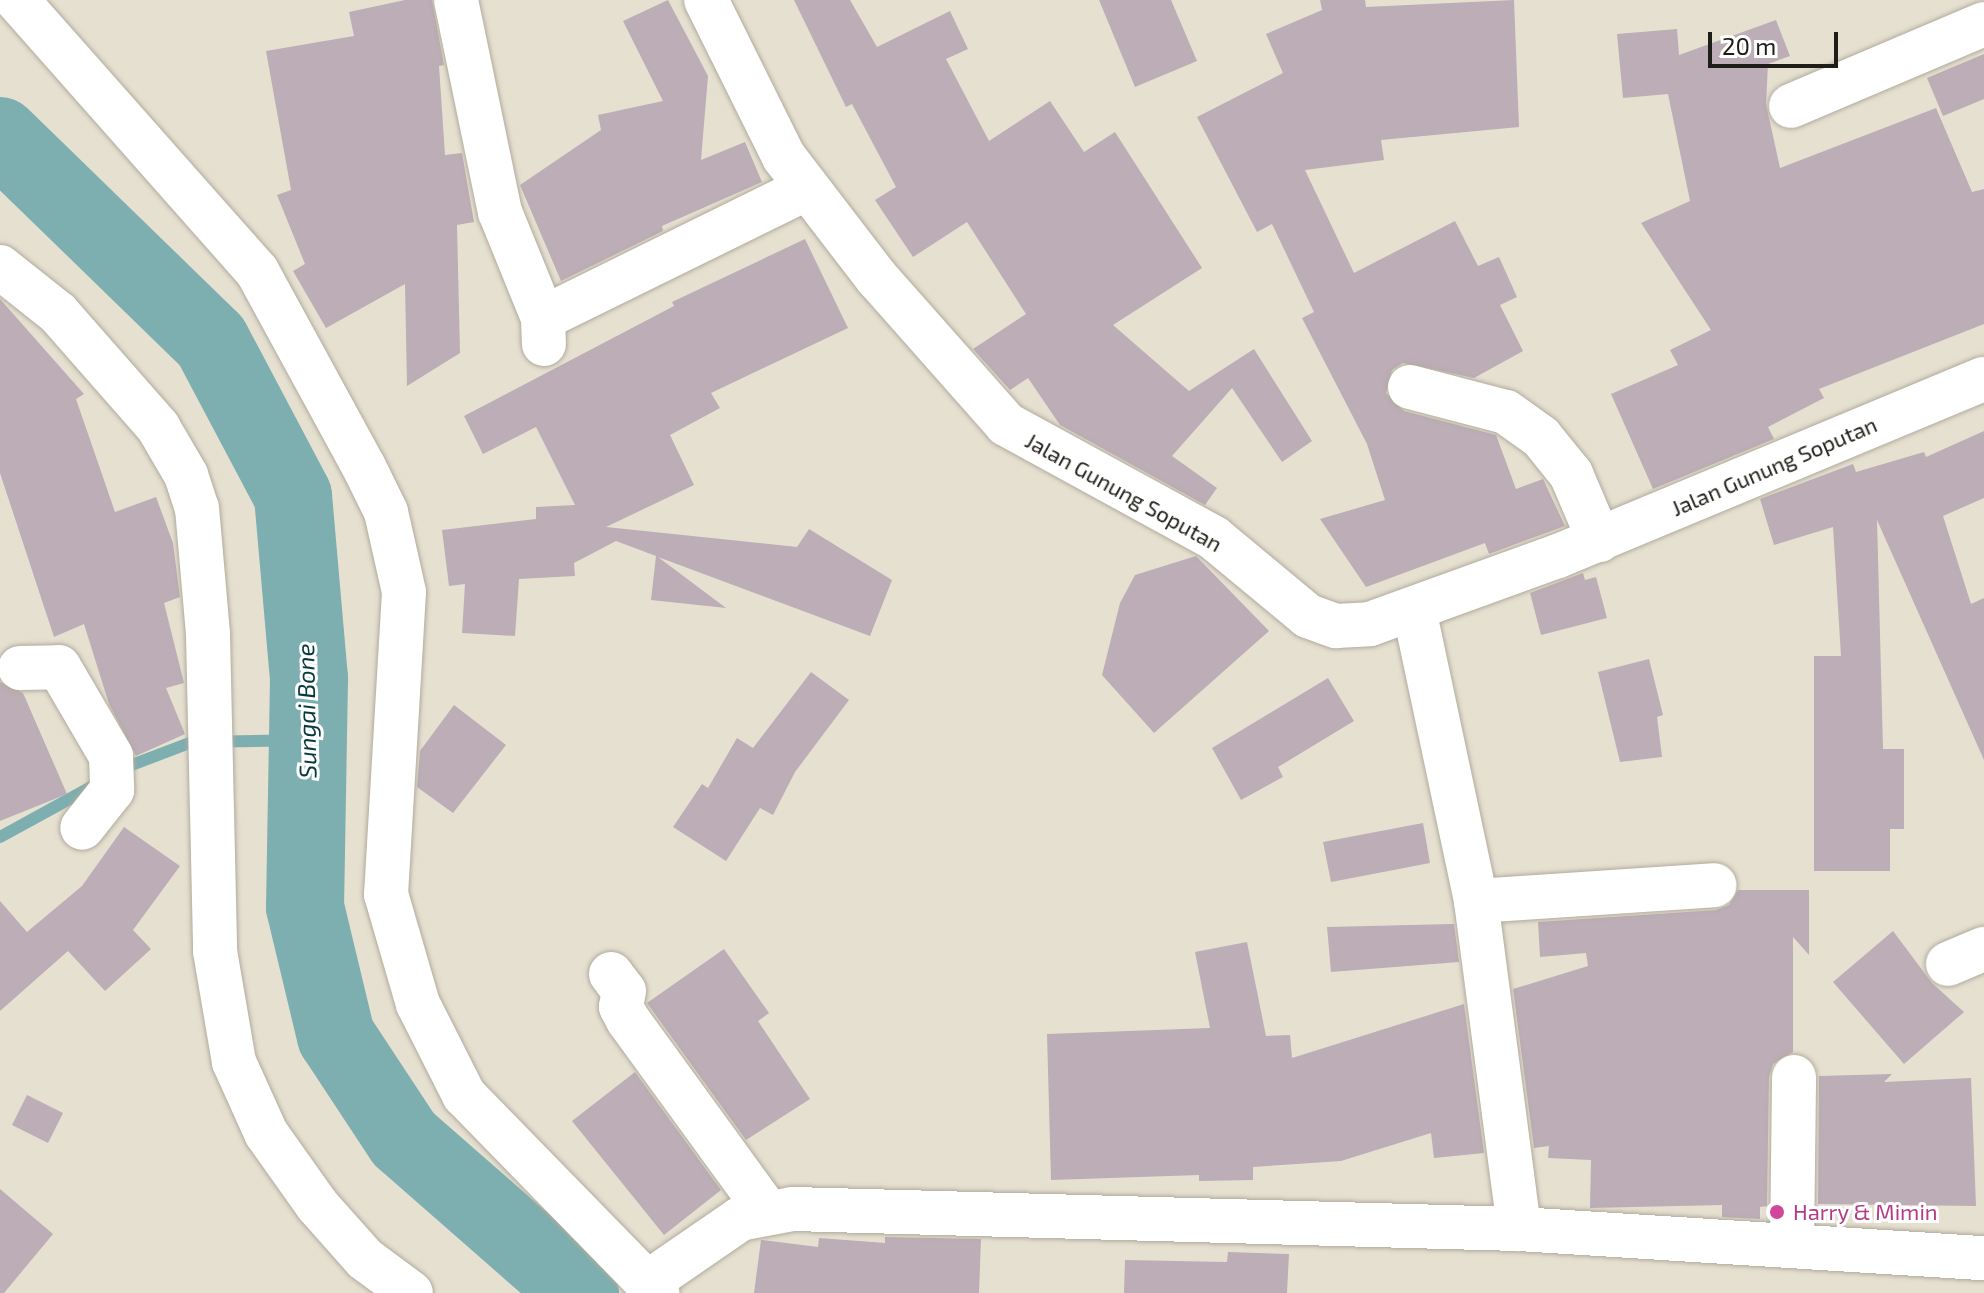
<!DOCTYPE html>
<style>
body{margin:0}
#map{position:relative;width:1984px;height:1293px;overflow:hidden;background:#e6e0d1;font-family:"Exo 2",sans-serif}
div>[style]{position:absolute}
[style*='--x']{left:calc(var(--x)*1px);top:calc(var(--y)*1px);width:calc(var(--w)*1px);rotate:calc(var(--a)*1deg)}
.stream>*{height:12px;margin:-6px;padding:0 6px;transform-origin:6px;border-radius:6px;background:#7daeb0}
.river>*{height:78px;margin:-39px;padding:0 39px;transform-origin:39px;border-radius:39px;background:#7daeb0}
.building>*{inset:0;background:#bcadb6}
.roads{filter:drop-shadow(0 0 2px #b1ab9d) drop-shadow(0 0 2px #b1ab9d)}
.minor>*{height:44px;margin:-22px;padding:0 22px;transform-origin:22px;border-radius:22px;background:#fff}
.dots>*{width:22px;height:22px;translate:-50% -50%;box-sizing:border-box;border:4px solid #fff;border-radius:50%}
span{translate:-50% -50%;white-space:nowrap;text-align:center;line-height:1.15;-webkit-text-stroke:6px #fff;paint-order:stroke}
.street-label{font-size:22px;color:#1f1d17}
.hotel-label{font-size:22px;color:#b23c85}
.left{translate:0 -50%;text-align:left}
.water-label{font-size:24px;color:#08393b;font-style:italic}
.scale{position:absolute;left:1708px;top:32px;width:130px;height:36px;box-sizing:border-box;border:4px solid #1f1d17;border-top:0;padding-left:10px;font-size:24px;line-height:28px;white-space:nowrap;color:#1f1d17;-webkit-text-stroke:6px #fff;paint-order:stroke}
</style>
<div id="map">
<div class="stream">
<div style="--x:121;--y:769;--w:76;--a:-20.8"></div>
<div style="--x:192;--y:742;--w:116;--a:-1"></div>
<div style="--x:0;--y:837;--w:108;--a:-28.7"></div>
</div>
<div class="river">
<div style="--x:0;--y:136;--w:294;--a:44.2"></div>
<div style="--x:211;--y:341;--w:175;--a:62.1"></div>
<div style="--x:293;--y:496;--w:184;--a:85"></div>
<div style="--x:309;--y:679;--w:228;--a:91"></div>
<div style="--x:305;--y:907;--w:133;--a:76.5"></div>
<div style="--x:336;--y:1036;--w:123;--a:56.6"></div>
<div style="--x:404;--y:1139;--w:234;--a:41.2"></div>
</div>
<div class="building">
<div style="clip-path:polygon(405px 0,432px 0,444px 65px,439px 66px,445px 155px,462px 153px,474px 222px,457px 225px,460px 353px,407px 386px,405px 284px,326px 328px,293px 271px,305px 264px,277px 195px,291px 190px,266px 51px,354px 36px,349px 12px)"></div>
<div style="clip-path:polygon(668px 0,708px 76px,701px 160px,745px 142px,762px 182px,662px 226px,663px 231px,561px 281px,520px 185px,601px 130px,598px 115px,663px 101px,623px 21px)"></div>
<div style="clip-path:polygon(794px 0,850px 0,877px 47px,950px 11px,968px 49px,946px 59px,989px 141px,1050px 101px,1084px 152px,1115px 132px,1202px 268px,1113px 325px,1189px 391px,1254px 349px,1312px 441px,1282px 462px,1232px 388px,1172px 456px,1217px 488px,1205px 505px,1060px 425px,1028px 378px,1010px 390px,973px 349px,1026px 314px,967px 222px,913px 257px,875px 200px,896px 187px,852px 104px,846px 107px)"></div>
<div style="clip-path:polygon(1099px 0,1171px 0,1197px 61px,1135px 87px)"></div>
<div style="clip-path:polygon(1320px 0,1365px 0,1366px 7px,1514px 0,1519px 127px,1381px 140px,1384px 160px,1305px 170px,1354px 273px,1455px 221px,1478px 266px,1499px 257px,1517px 297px,1500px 305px,1523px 351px,1474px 378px,1403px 363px,1392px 370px,1386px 393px,1404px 411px,1496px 435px,1516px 489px,1543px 479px,1565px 526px,1489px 554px,1485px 543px,1366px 587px,1320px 519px,1385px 500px,1367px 444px,1302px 318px,1314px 312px,1272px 224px,1257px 232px,1197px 117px,1283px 73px,1266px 34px,1322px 10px)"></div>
<div style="clip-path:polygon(1776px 20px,1790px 56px,1768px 64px,1766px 104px,1780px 168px,1936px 108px,1972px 192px,1984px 189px,1984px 324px,1819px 389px,1824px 398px,1768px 427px,1774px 439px,1653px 489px,1611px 394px,1678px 365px,1670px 350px,1711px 330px,1641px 223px,1690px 201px,1668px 94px,1623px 98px,1617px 34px,1677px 29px,1679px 55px)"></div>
<div style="clip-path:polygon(1984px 54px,1984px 99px,1943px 116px,1927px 78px)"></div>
<div style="clip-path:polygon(805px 239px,848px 328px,711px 393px,720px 408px,670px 435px,694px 485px,606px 527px,797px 547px,809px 529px,892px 580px,870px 636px,658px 557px,726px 608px,651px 600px,656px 556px,616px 541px,574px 563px,575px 576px,519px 579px,515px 636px,462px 633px,465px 584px,449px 586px,442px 530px,536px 519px,536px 507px,575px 505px,536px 427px,483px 454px,464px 416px,674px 306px,672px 302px)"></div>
<div style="clip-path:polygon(0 299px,84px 394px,76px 399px,115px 512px,156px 497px,173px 543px,180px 597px,164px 603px,184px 683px,166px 688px,185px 734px,136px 756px,109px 704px,84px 624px,54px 637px,0 473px)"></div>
<div style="clip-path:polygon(1984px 431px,1984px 498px,1943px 516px,1971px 604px,1984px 598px,1984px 760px,1877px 520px,1883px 749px,1904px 749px,1904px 829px,1890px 829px,1890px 871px,1814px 871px,1814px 656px,1841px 656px,1833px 527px,1774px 545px,1760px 499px,1853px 464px,1856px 472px,1924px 452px,1926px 457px)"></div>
<div style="clip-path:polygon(1196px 556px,1269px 631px,1154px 733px,1102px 675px,1120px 603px,1135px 575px)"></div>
<div style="clip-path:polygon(1583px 573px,1585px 580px,1596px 577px,1607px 618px,1541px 635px,1530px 593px)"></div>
<div style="clip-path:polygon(1649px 659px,1663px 715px,1657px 717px,1662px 757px,1620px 762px,1598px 672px)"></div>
<div style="clip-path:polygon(811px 672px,849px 700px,795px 772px,773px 815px,760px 808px,726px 861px,673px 827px,702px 784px,708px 788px,737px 738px,753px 748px)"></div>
<div style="clip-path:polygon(1328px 678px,1354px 721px,1278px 767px,1283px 777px,1241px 800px,1212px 748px)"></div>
<div style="clip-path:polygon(0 682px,23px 693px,67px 794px,0 821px)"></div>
<div style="clip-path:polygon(454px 705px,506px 745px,453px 813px,417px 787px,420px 751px)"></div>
<div style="clip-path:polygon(1423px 823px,1430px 863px,1331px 882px,1323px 842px)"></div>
<div style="clip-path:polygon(124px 827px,180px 866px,133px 930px,151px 949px,105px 991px,68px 951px,0 1011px,0 901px,27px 932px,82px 886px)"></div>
<div style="clip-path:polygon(1738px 890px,1809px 890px,1809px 955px,1793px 937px,1793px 1052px,1773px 1064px,1769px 1077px,1767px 1206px,1760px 1207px,1760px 1219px,1722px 1217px,1722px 1205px,1590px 1208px,1591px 1160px,1548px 1158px,1549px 1146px,1534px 1148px,1513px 989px,1588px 966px,1586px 953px,1540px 957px,1538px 922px,1716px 910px,1729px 905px)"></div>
<div style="clip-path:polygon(1454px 924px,1459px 962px,1331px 972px,1327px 927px)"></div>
<div style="clip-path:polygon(1893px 931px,1932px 983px,1964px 1012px,1904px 1064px,1833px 982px)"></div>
<div style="clip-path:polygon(1247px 942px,1266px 1036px,1290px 1035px,1292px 1058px,1464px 1004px,1484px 1153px,1434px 1158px,1431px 1133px,1341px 1161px,1253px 1167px,1253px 1180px,1199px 1181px,1199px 1175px,1051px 1180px,1047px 1034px,1210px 1028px,1195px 952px)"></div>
<div style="clip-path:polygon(724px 949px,769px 1013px,758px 1021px,810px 1099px,746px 1140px,647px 1003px)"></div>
<div style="clip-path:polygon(635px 1072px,721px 1190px,664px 1235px,572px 1121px)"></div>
<div style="clip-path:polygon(1892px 1074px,1884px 1082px,1971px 1078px,1976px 1206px,1818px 1204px,1819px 1076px)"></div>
<div style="clip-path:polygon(27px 1095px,63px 1113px,48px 1143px,12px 1125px)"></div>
<div style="clip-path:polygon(0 1189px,53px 1234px,4px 1293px,0 1293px)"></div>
<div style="clip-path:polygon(885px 1237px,981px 1239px,979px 1293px,754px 1293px,761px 1240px,818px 1247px,819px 1238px,885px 1243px)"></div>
<div style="clip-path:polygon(1228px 1252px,1289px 1254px,1287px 1293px,1124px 1293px,1125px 1260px,1227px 1262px)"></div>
</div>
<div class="roads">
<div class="minor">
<div style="--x:17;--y:0;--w:362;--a:48.5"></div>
<div style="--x:257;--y:271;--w:223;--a:61.4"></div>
<div style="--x:364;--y:467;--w:50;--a:63.9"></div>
<div style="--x:386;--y:512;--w:82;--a:77.3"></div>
<div style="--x:404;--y:592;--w:303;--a:93.4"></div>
<div style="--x:386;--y:894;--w:115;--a:73.8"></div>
<div style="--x:418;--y:1004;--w:102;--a:63.2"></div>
<div style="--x:464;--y:1095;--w:277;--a:45.7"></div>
<div style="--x:456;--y:0;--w:217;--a:78.3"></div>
<div style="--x:500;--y:212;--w:114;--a:67.9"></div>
<div style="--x:543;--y:318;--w:26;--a:88"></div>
<div style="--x:706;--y:0;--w:175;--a:63.6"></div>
<div style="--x:784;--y:157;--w:153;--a:52.5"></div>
<div style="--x:877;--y:278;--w:195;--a:48.5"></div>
<div style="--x:1006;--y:424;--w:237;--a:28.7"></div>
<div style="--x:1214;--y:538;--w:122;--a:39.7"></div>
<div style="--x:1308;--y:616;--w:30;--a:20"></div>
<div style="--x:1336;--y:626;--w:34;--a:-3"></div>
<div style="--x:1370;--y:624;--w:200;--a:-19.9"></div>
<div style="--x:1558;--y:556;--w:461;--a:-22.6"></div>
<div style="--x:1791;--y:106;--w:210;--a:-23"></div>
<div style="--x:0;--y:267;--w:74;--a:38.4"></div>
<div style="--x:58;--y:313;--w:152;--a:48.7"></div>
<div style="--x:158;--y:427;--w:56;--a:59.7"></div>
<div style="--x:186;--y:475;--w:35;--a:72"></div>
<div style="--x:197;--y:508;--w:127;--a:85"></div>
<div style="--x:208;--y:635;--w:316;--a:88.7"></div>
<div style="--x:215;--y:951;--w:113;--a:80.3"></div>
<div style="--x:234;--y:1062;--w:78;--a:65.7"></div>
<div style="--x:266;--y:1133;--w:88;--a:54.7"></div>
<div style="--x:317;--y:1205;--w:72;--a:48.4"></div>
<div style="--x:365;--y:1259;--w:57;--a:36.5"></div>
<div style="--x:543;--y:318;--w:294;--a:-26.2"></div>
<div style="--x:1410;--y:387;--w:99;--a:14.6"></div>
<div style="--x:1506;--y:412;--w:43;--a:35.5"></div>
<div style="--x:1541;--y:437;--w:48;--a:51"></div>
<div style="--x:1571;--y:474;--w:72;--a:67"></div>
<div style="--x:1414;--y:609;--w:299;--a:78"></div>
<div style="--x:1476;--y:901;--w:331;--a:82.5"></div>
<div style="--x:20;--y:668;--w:39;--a:-1"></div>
<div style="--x:59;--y:667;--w:103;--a:59.7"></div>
<div style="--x:111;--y:756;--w:34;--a:88"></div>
<div style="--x:112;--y:790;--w:48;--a:128.3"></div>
<div style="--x:1476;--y:901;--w:239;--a:-3.8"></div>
<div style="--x:1948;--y:964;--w:39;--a:-23"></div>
<div style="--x:611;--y:974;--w:21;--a:53"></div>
<div style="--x:624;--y:991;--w:16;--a:101"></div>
<div style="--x:621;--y:1007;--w:15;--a:62"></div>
<div style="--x:628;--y:1020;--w:236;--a:54"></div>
<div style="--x:1792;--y:1246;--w:169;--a:-89.3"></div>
<div style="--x:647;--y:1283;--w:113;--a:-34.5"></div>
<div style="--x:740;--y:1219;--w:54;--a:-10.7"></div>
<div style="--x:793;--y:1209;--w:726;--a:1.58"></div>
<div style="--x:1519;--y:1229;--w:466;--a:3.6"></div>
</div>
</div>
<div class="dots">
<div style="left:1777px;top:1212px;background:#d1479c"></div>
</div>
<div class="street-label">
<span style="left:1774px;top:466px;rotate:-23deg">Jalan Gunung Soputan</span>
<span style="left:1124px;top:492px;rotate:29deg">Jalan Gunung Soputan</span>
</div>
<div class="hotel-label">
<span class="left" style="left:1793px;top:1212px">Harry &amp; Mimin</span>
</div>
<div class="water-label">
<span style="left:306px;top:711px;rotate:-91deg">Sungai Bone</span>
</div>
<div class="scale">20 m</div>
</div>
